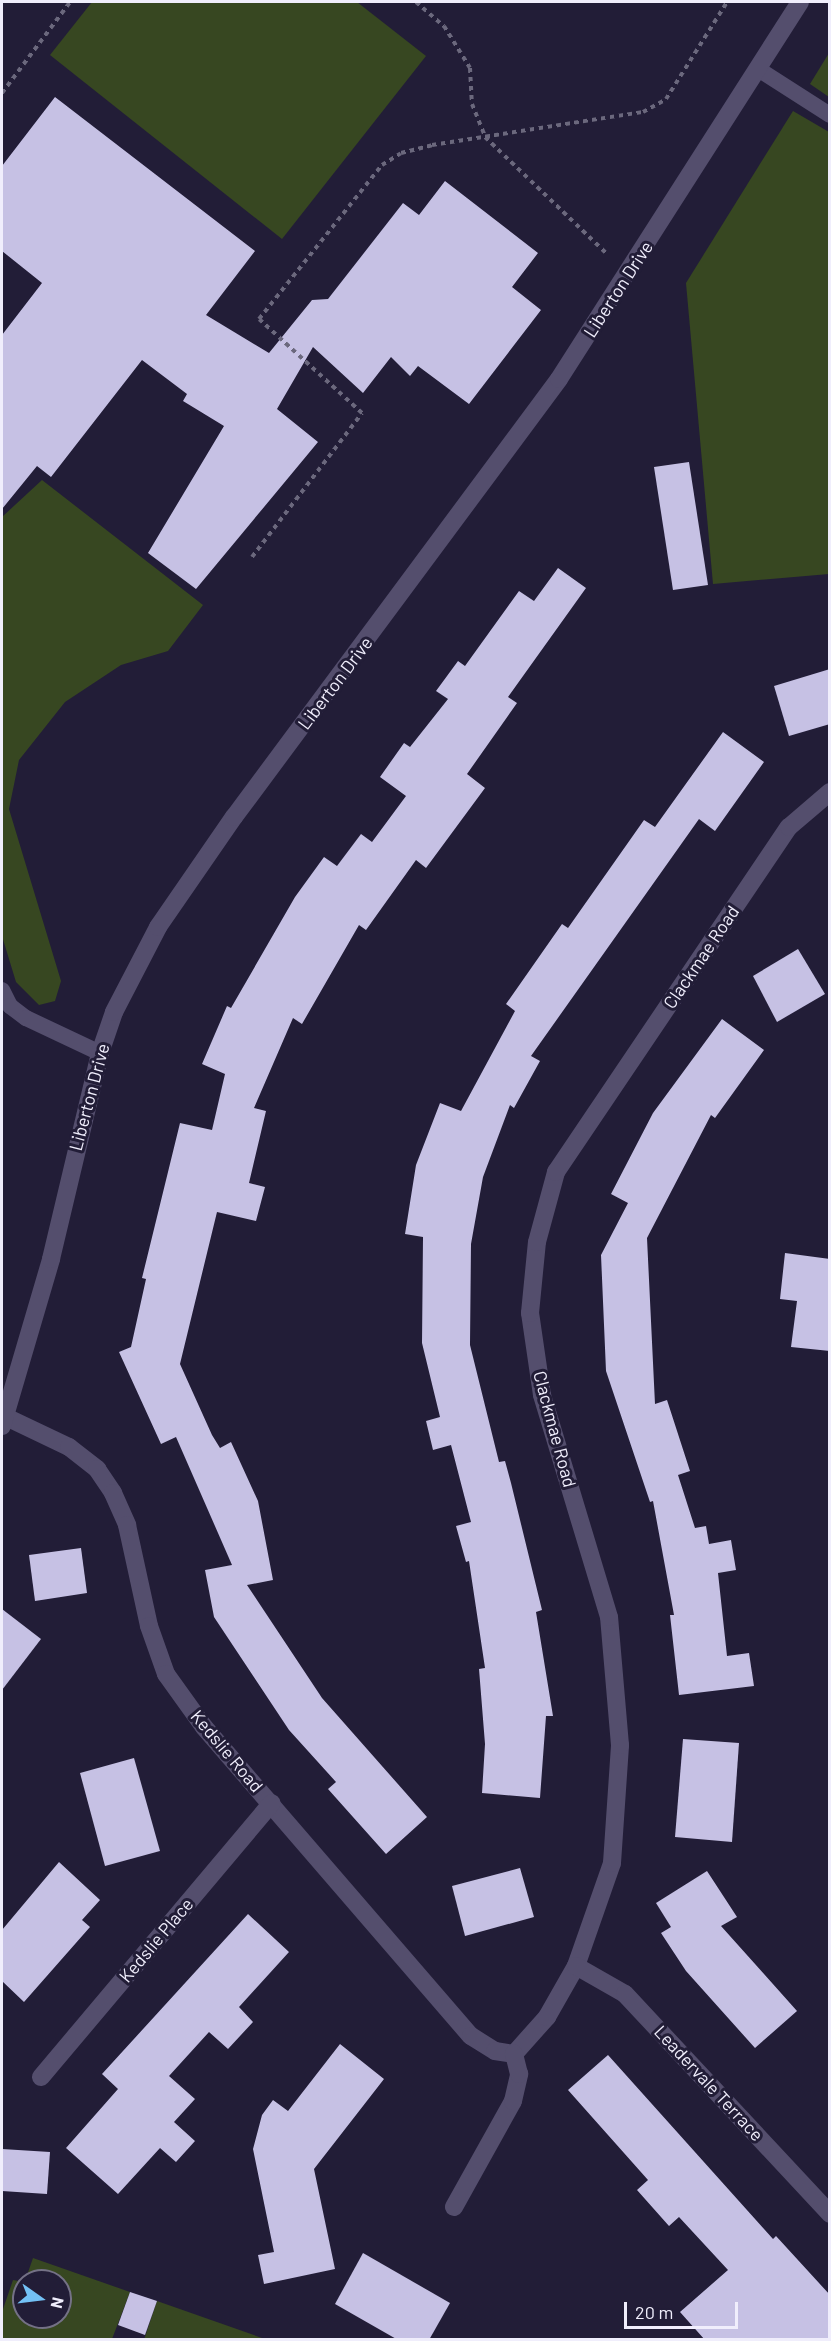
<!DOCTYPE html>
<style>
body{margin:0}
#map{position:relative;width:831px;height:2341px;overflow:hidden;background:#221d37;font-family:Barlow,sans-serif}
div>[style]{position:absolute}
[style*='--x']{left:calc(var(--x)*1px);top:calc(var(--y)*1px);width:calc(var(--w)*1px);rotate:calc(var(--a)*1deg)}
.green>*{inset:0;background:#374721}
.building>*{inset:0;background:#c6c1e4}
.path>*{height:4px;margin-top:-2px;transform-origin:0;background:repeating-linear-gradient(90deg,#6b687d 0 4.5px,transparent 0 9px)}
.lane>*{height:16px;margin:-8px;padding:0 8px;transform-origin:8px;border-radius:8px;background:#544e6d}
.street>*{height:18px;margin:-9px;padding:0 9px;transform-origin:9px;border-radius:9px;background:#544e6d}
.secondary>*{height:18px;margin:-9px;padding:0 9px;transform-origin:9px;border-radius:9px;background:#544e6d}
span{translate:-50% -50%;white-space:nowrap;text-align:center;line-height:1.15;-webkit-text-stroke:6px #221d37;paint-order:stroke}
.street-label{font-size:18px;color:#f0eefc}
.frame{position:absolute;inset:0;border:3px solid #f0eefc;pointer-events:none}
.north{position:absolute;left:12px;top:2269px;width:60px;height:60px;box-sizing:border-box;background:#221d37;border:2px solid #747186;border-radius:50%;rotate:104deg;font-size:16px;font-weight:700;line-height:24px;text-align:center;color:#f0eefc}
.north::after{content:'';display:block;margin:auto;width:21px;height:27px;background:#73c1f5;clip-path:polygon(50% 0,100% 100%,50% 72%,0 100%)}
.scale{position:absolute;left:624px;top:2302px;width:114px;height:27px;box-sizing:border-box;border:3px solid #f0eefc;border-top:0;padding-left:8px;font-size:18px;line-height:21px;white-space:nowrap;color:#f0eefc;-webkit-text-stroke:4px #221d37;paint-order:stroke}
</style>
<div id="map">
<div class="green">
<div style="clip-path:polygon(92px 2px,357px 2px,426px 56px,282px 239px,50px 55px)"></div>
<div style="clip-path:polygon(829px 53px,829px 97px,810px 84px)"></div>
<div style="clip-path:polygon(793px 111px,829px 132px,829px 574px,713px 584px,686px 283px)"></div>
<div style="clip-path:polygon(42px 480px,203px 605px,168px 651px,121px 665px,65px 702px,19px 760px,9px 809px,61px 981px,55px 1001px,39px 1005px,16px 982px,2px 936px,2px 517px)"></div>
<div style="clip-path:polygon(33px 2258px,130px 2292px,112px 2339px,2px 2338px,2px 2312px,13px 2280px,24px 2282px,24px 2317px,60px 2317px,60px 2281px,25px 2281px)"></div>
<div style="clip-path:polygon(157px 2301px,265px 2339px,144px 2340px)"></div>
</div>
<div class="building">
<div style="clip-path:polygon(55px 97px,255px 251px,206px 315px,269px 353px,312px 300px,328px 299px,403px 203px,419px 215px,445px 181px,538px 253px,512px 287px,541px 310px,469px 404px,418px 366px,410px 376px,391px 357px,363px 393px,313px 347px,277px 409px,318px 442px,196px 589px,148px 553px,224px 426px,183px 401px,187px 394px,142px 360px,51px 477px,37px 466px,2px 509px,2px 335px,42px 283px,2px 251px,2px 166px)"></div>
<div style="clip-path:polygon(689px 462px,708px 585px,673px 590px,654px 467px)"></div>
<div style="clip-path:polygon(558px 568px,586px 588px,508px 697px,517px 703px,467px 774px,485px 788px,426px 868px,416px 860px,366px 930px,359px 925px,302px 1024px,293px 1018px,254px 1108px,266px 1111px,249px 1183px,265px 1187px,256px 1221px,217px 1212px,180px 1364px,212px 1435px,220px 1448px,231px 1442px,258px 1501px,273px 1580px,247px 1585px,322px 1698px,427px 1817px,386px 1854px,328px 1789px,336px 1782px,289px 1730px,214px 1617px,205px 1570px,232px 1565px,176px 1437px,161px 1444px,119px 1352px,131px 1347px,146px 1279px,142px 1278px,180px 1123px,212px 1130px,225px 1074px,202px 1064px,227px 1006px,231px 1008px,295px 897px,324px 857px,337px 866px,361px 834px,372px 842px,406px 796px,380px 777px,404px 743px,410px 747px,448px 699px,436px 691px,458px 661px,465px 666px,519px 591px,534px 601px)"></div>
<div style="clip-path:polygon(830px 669px,830px 724px,789px 736px,774px 686px)"></div>
<div style="clip-path:polygon(723px 732px,764px 762px,715px 831px,699px 819px,531px 1056px,540px 1061px,514px 1108px,510px 1105px,483px 1177px,471px 1244px,470px 1345px,499px 1462px,505px 1461px,511px 1483px,542px 1610px,536px 1612px,553px 1716px,546px 1716px,540px 1798px,482px 1793px,485px 1744px,479px 1669px,485px 1668px,469px 1561px,466px 1562px,456px 1526px,471px 1522px,451px 1445px,433px 1450px,426px 1421px,440px 1417px,422px 1343px,423px 1237px,405px 1234px,416px 1165px,440px 1103px,461px 1111px,515px 1011px,506px 1004px,562px 924px,568px 928px,644px 820px,655px 827px)"></div>
<div style="clip-path:polygon(798px 949px,825px 994px,777px 1022px,753px 976px)"></div>
<div style="clip-path:polygon(722px 1019px,764px 1050px,715px 1118px,711px 1115px,647px 1238px,655px 1404px,667px 1400px,690px 1471px,678px 1475px,695px 1528px,706px 1526px,709px 1544px,731px 1540px,736px 1570px,718px 1573px,727px 1656px,749px 1653px,754px 1686px,679px 1695px,670px 1615px,674px 1615px,653px 1501px,650px 1502px,606px 1371px,601px 1255px,628px 1203px,611px 1194px,653px 1113px)"></div>
<div style="clip-path:polygon(785px 1253px,830px 1259px,830px 1351px,791px 1347px,797px 1301px,780px 1299px)"></div>
<div style="clip-path:polygon(81px 1548px,87px 1593px,35px 1601px,29px 1555px)"></div>
<div style="clip-path:polygon(2px 1609px,41px 1639px,2px 1690px)"></div>
<div style="clip-path:polygon(683px 1739px,739px 1743px,732px 1842px,675px 1837px)"></div>
<div style="clip-path:polygon(134px 1758px,160px 1851px,105px 1866px,80px 1773px)"></div>
<div style="clip-path:polygon(59px 1862px,100px 1900px,82px 1920px,90px 1927px,24px 2002px,2px 1981px,2px 1930px)"></div>
<div style="clip-path:polygon(520px 1868px,534px 1917px,465px 1936px,452px 1886px)"></div>
<div style="clip-path:polygon(707px 1871px,737px 1917px,721px 1926px,797px 2011px,755px 2048px,686px 1971px,661px 1933px,671px 1927px,656px 1903px)"></div>
<div style="clip-path:polygon(248px 1914px,289px 1952px,239px 2007px,253px 2022px,228px 2049px,209px 2032px,169px 2076px,195px 2099px,174px 2122px,195px 2141px,176px 2162px,160px 2148px,118px 2194px,66px 2148px,118px 2089px,102px 2074px)"></div>
<div style="clip-path:polygon(340px 2044px,384px 2079px,314px 2169px,335px 2269px,264px 2284px,258px 2255px,274px 2252px,253px 2149px,262px 2115px,273px 2100px,288px 2111px)"></div>
<div style="clip-path:polygon(608px 2055px,773px 2239px,776px 2236px,830px 2295px,830px 2340px,705px 2340px,680px 2312px,728px 2270px,679px 2217px,669px 2226px,637px 2190px,648px 2180px,568px 2090px)"></div>
<div style="clip-path:polygon(2px 2149px,50px 2152px,47px 2194px,2px 2191px)"></div>
<div style="clip-path:polygon(363px 2253px,450px 2303px,429px 2340px,398px 2340px,335px 2304px)"></div>
<div style="clip-path:polygon(130px 2292px,157px 2301px,145px 2335px,118px 2325px)"></div>
</div>
<div class="path">
<div style="--x:416;--y:2;--w:37;--a:41"></div>
<div style="--x:444;--y:26;--w:49;--a:58.2"></div>
<div style="--x:470;--y:68;--w:36;--a:87"></div>
<div style="--x:472;--y:104;--w:35;--a:68"></div>
<div style="--x:485;--y:137;--w:168;--a:43.8"></div>
<div style="--x:2;--y:93;--w:114;--a:-53.2"></div>
<div style="--x:252;--y:557;--w:181;--a:-52.6"></div>
<div style="--x:362;--y:413;--w:139;--a:-137.6"></div>
<div style="--x:259;--y:319;--w:197;--a:-51.4"></div>
<div style="--x:382;--y:165;--w:22;--a:-32"></div>
<div style="--x:401;--y:153;--w:32;--a:-14"></div>
<div style="--x:432;--y:145;--w:214;--a:-8.9"></div>
<div style="--x:643;--y:112;--w:26;--a:-29"></div>
<div style="--x:666;--y:99;--w:115;--a:-57.8"></div>
</div>
<div class="lane">
<div style="--x:758;--y:69;--w:85;--a:32.6"></div>
<div style="--x:2;--y:990;--w:18;--a:63"></div>
<div style="--x:10;--y:1006;--w:20;--a:37"></div>
<div style="--x:26;--y:1018;--w:82;--a:25.3"></div>
</div>
<div class="street">
<div style="--x:6;--y:1417;--w:70;--a:25.5"></div>
<div style="--x:69;--y:1447;--w:36;--a:38"></div>
<div style="--x:97;--y:1469;--w:29;--a:56"></div>
<div style="--x:113;--y:1493;--w:35;--a:66"></div>
<div style="--x:127;--y:1525;--w:103;--a:77.7"></div>
<div style="--x:149;--y:1626;--w:51;--a:70.5"></div>
<div style="--x:166;--y:1674;--w:65;--a:54.4"></div>
<div style="--x:204;--y:1727;--w:408;--a:49.2"></div>
<div style="--x:471;--y:2036;--w:28;--a:32"></div>
<div style="--x:495;--y:2051;--w:19;--a:9"></div>
<div style="--x:514;--y:2054;--w:50;--a:-48.3"></div>
<div style="--x:547;--y:2017;--w:59;--a:-60.4"></div>
<div style="--x:576;--y:1966;--w:109;--a:-70.7"></div>
<div style="--x:612;--y:1863;--w:118;--a:-86.1"></div>
<div style="--x:620;--y:1745;--w:128;--a:-94.9"></div>
<div style="--x:609;--y:1617;--w:232;--a:-106.8"></div>
<div style="--x:542;--y:1395;--w:83;--a:-98.3"></div>
<div style="--x:530;--y:1313;--w:71;--a:-84.4"></div>
<div style="--x:537;--y:1242;--w:73;--a:-74.8"></div>
<div style="--x:556;--y:1172;--w:416;--a:-56"></div>
<div style="--x:789;--y:827;--w:54;--a:-40.5"></div>
<div style="--x:576;--y:1966;--w:56;--a:29.7"></div>
<div style="--x:625;--y:1994;--w:301;--a:47"></div>
<div style="--x:41;--y:2077;--w:358;--a:-49.9"></div>
<div style="--x:454;--y:2207;--w:121;--a:-60.9"></div>
<div style="--x:513;--y:2101;--w:28;--a:-77"></div>
<div style="--x:519;--y:2074;--w:21;--a:-104"></div>
</div>
<div class="secondary">
<div style="--x:2;--y:1426;--w:174;--a:-73.6"></div>
<div style="--x:51;--y:1259;--w:212;--a:-76.6"></div>
<div style="--x:100;--y:1053;--w:43;--a:-71.1"></div>
<div style="--x:114;--y:1012;--w:96;--a:-62.6"></div>
<div style="--x:158;--y:927;--w:134;--a:-55.4"></div>
<div style="--x:234;--y:817;--w:545;--a:-53.42"></div>
<div style="--x:559;--y:379;--w:447;--a:-57.4"></div>
</div>
<div class="street-label">
<span style="left:618px;top:289px;rotate:-57deg">Liberton Drive</span>
<span style="left:335px;top:683px;rotate:-53deg">Liberton Drive</span>
<span style="left:701px;top:957px;rotate:-56deg">Clackmae Road</span>
<span style="left:89px;top:1097px;rotate:-75deg">Liberton Drive</span>
<span style="left:555px;top:1429px;rotate:75deg">Clackmae Road</span>
<span style="left:227px;top:1751px;rotate:50deg">Kedslie Road</span>
<span style="left:156px;top:1940px;rotate:-50deg">Kedslie Place</span>
<span style="left:709px;top:2083px;rotate:47deg">Leadervale Terrace</span>
</div>
<div class="frame"></div>
<div class="north">N</div>
<div class="scale">20 m</div>
</div>
